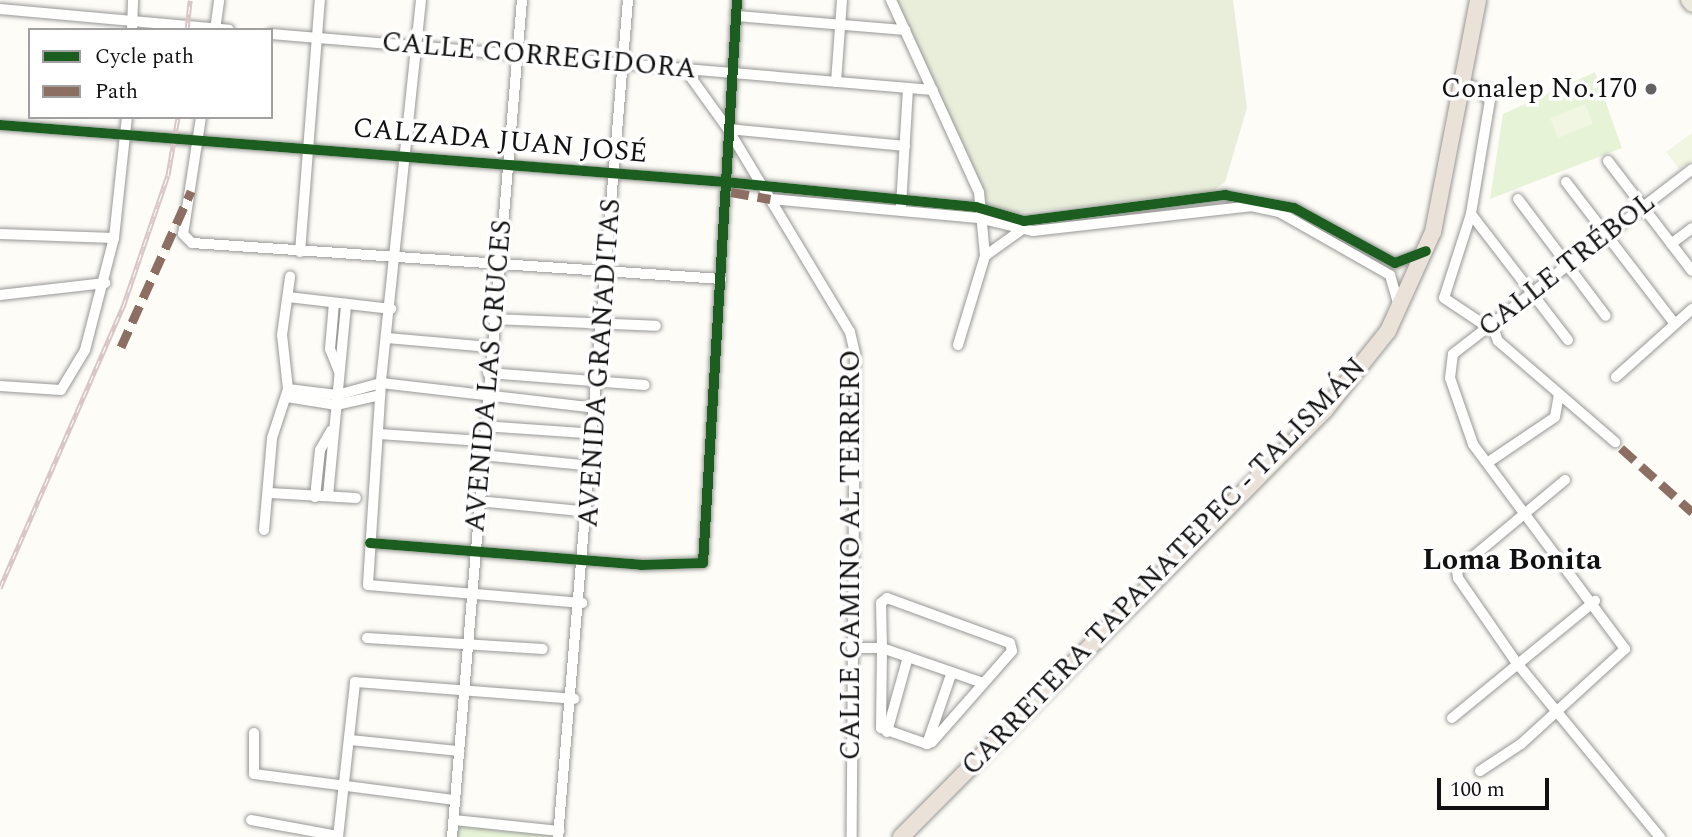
<!DOCTYPE html>
<meta charset="utf-8">
<style>
body{margin:0}
#map{position:relative;width:1692px;height:837px;overflow:hidden;background:#fdfcf7;font-family:Spectral,serif}
div>[style]{position:absolute}
[style*='--x']{left:calc(var(--x)*1px);top:calc(var(--y)*1px);width:calc(var(--w)*1px);rotate:calc(var(--a)*1deg)}
.green>*{inset:0;background:#e7f3d7}
.cemetery>*{inset:0;background:#e9eedb}
.pitch>*{inset:0;background:#f0f6e1}
.roads{filter:drop-shadow(0 0 2px #979795) drop-shadow(0 0 2px #979795)}
.minor>*{height:10px;margin:-5px;padding:0 5px;transform-origin:5px;border-radius:5px;background:#fffffe}
.major>*{height:14px;margin:-7px;padding:0 7px;transform-origin:7px;border-radius:7px;background:#ede9dc}
.highway>*{height:16px;margin:-8px;padding:0 8px;transform-origin:8px;border-radius:8px;background:#eae1d8}
.rail>*{height:5px;margin-top:-2.5px;transform-origin:0;background:repeating-linear-gradient(90deg,#fff 0 8px,#d9c6c7 0 16px);box-sizing:border-box;border-block:2px solid #d9c6c7}
.quiet>*{height:9px;margin-top:-4.5px;transform-origin:0;background:repeating-linear-gradient(90deg,#8d6e63 0 18px,transparent 0 27px)}
.cycleway>*{height:10px;margin:-5px;padding:0 5px;transform-origin:5px;border-radius:5px;background:#1b5e20}
.dots>*{width:19px;height:19px;translate:-50% -50%;box-sizing:border-box;border:4px solid #fff;border-radius:50%}
span{translate:-50% -50%;white-space:nowrap;text-align:center;line-height:1.15;-webkit-text-stroke:7px #fff;paint-order:stroke}
.street-label{font-size:28px;color:#111}
.poi-label{font-size:28px;color:#111}
.right{translate:-100% -50%;text-align:right}
.neighbourhood-label{font-size:30px;color:#111;font-weight:700}
.legend{position:absolute;left:28px;top:28px;width:245px;height:91px;box-sizing:border-box;background:#fff;border:2px solid #a0a0a0;margin:0;padding:9px 12px;list-style:none;font-size:21px;color:#111}
.legend li{display:flex;align-items:center;gap:14px;height:35px}
.legend b{width:35px;border:2px solid #a0a0a0}
.scale{position:absolute;left:1437px;top:778px;width:112px;height:32px;box-sizing:border-box;border:4px solid #111;border-top:0;padding-left:9px;font-size:21px;line-height:24px;white-space:nowrap;color:#111;-webkit-text-stroke:5px #fff;paint-order:stroke}
</style>
<div id="map">
<div class="green">
<div style="clip-path:polygon(1595px 72px,1622px 148px,1490px 199px,1503px 114px)"></div>
<div style="clip-path:polygon(457px 821px,551px 831px,550px 837px,455px 837px)"></div>
</div>
<div class="cemetery">
<div style="clip-path:polygon(888px 0,1233px 0,1247px 108px,1225px 182px,1209px 194px,1002px 214px,977px 201px)"></div>
</div>
<div class="pitch">
<div style="clip-path:polygon(1585px 104px,1593px 124px,1558px 138px,1550px 118px)"></div>
<div style="clip-path:polygon(1692px 133px,1692px 160px,1679px 169px,1666px 152px)"></div>
</div>
<div class="roads">
<div class="minor">
<div style="--x:421;--y:0;--w:385;--a:96"></div>
<div style="--x:381;--y:383;--w:202;--a:93.7"></div>
<div style="--x:368;--y:585;--w:215;--a:4.8"></div>
<div style="--x:891;--y:0;--w:211;--a:65.4"></div>
<div style="--x:979;--y:192;--w:64;--a:84.6"></div>
<div style="--x:0;--y:9;--w:230;--a:5.2"></div>
<div style="--x:737;--y:16;--w:169;--a:4.8"></div>
<div style="--x:132;--y:30;--w:30;--a:-88"></div>
<div style="--x:215;--y:30;--w:30;--a:-82"></div>
<div style="--x:271;--y:34;--w:664;--a:4.84"></div>
<div style="--x:684;--y:68;--w:75;--a:54.2"></div>
<div style="--x:728;--y:129;--w:237;--a:59"></div>
<div style="--x:850;--y:332;--w:23;--a:77"></div>
<div style="--x:855;--y:354;--w:483;--a:90.4"></div>
<div style="--x:836;--y:82;--w:82;--a:-85.8"></div>
<div style="--x:1472;--y:86;--w:23;--a:38"></div>
<div style="--x:1490;--y:100;--w:116;--a:99.5"></div>
<div style="--x:1471;--y:214;--w:88;--a:107.8"></div>
<div style="--x:1444;--y:298;--w:50;--a:33.7"></div>
<div style="--x:201;--y:117;--w:118;--a:98.7"></div>
<div style="--x:183;--y:234;--w:13;--a:45"></div>
<div style="--x:192;--y:243;--w:530;--a:3.89"></div>
<div style="--x:0;--y:125;--w:727;--a:4.5"></div>
<div style="--x:725;--y:182;--w:252;--a:5.7"></div>
<div style="--x:976;--y:207;--w:50;--a:16.3"></div>
<div style="--x:1024;--y:221;--w:203;--a:-7.4"></div>
<div style="--x:1225;--y:195;--w:70;--a:10.7"></div>
<div style="--x:1294;--y:208;--w:115;--a:28.6"></div>
<div style="--x:1395;--y:263;--w:33;--a:-21"></div>
<div style="--x:728;--y:129;--w:178;--a:5.5"></div>
<div style="--x:1608;--y:161;--w:138;--a:52.6"></div>
<div style="--x:1566;--y:182;--w:178;--a:52.5"></div>
<div style="--x:770;--y:199;--w:209;--a:5.2"></div>
<div style="--x:978;--y:218;--w:57;--a:13.3"></div>
<div style="--x:1033;--y:231;--w:219;--a:-6.5"></div>
<div style="--x:1251;--y:206;--w:29;--a:12"></div>
<div style="--x:1279;--y:212;--w:128;--a:29.6"></div>
<div style="--x:1390;--y:275;--w:33;--a:74"></div>
<div style="--x:1518;--y:199;--w:146;--a:53.1"></div>
<div style="--x:901;--y:206;--w:117;--a:-86.6"></div>
<div style="--x:1471;--y:214;--w:159;--a:52.4"></div>
<div style="--x:0;--y:234;--w:114;--a:2"></div>
<div style="--x:1671;--y:244;--w:26;--a:-37"></div>
<div style="--x:300;--y:252;--w:253;--a:-85.5"></div>
<div style="--x:0;--y:295;--w:106;--a:-6.5"></div>
<div style="--x:288;--y:297;--w:104;--a:6.6"></div>
<div style="--x:334;--y:303;--w:46;--a:95"></div>
<div style="--x:330;--y:349;--w:24;--a:68"></div>
<div style="--x:492;--y:319;--w:164;--a:2.4"></div>
<div style="--x:1491;--y:322;--w:20;--a:70"></div>
<div style="--x:1498;--y:341;--w:155;--a:40.8"></div>
<div style="--x:387;--y:338;--w:103;--a:5"></div>
<div style="--x:958;--y:345;--w:93;--a:-73.1"></div>
<div style="--x:985;--y:256;--w:48;--a:-35.7"></div>
<div style="--x:488;--y:373;--w:157;--a:4.4"></div>
<div style="--x:1616;--y:377;--w:102;--a:-41.8"></div>
<div style="--x:0;--y:386;--w:61;--a:3.8"></div>
<div style="--x:61;--y:390;--w:47;--a:-59"></div>
<div style="--x:85;--y:350;--w:116;--a:-75.5"></div>
<div style="--x:114;--y:238;--w:122;--a:-83.9"></div>
<div style="--x:288;--y:389;--w:49;--a:7"></div>
<div style="--x:337;--y:395;--w:46;--a:-15.3"></div>
<div style="--x:381;--y:383;--w:217;--a:6.6"></div>
<div style="--x:287;--y:397;--w:50;--a:9.3"></div>
<div style="--x:336;--y:405;--w:45;--a:-12.8"></div>
<div style="--x:483;--y:426;--w:113;--a:4"></div>
<div style="--x:379;--y:434;--w:103;--a:3.9"></div>
<div style="--x:481;--y:455;--w:114;--a:5.6"></div>
<div style="--x:1490;--y:461;--w:78;--a:-34.1"></div>
<div style="--x:1555;--y:417;--w:22;--a:-80"></div>
<div style="--x:1565;--y:480;--w:141;--a:140.2"></div>
<div style="--x:1457;--y:570;--w:8;--a:83"></div>
<div style="--x:1458;--y:578;--w:102;--a:55.4"></div>
<div style="--x:1516;--y:662;--w:227;--a:50.6"></div>
<div style="--x:270;--y:493;--w:86;--a:3.3"></div>
<div style="--x:328;--y:496;--w:193;--a:-84.6"></div>
<div style="--x:315;--y:497;--w:47;--a:-83.9"></div>
<div style="--x:320;--y:450;--w:22;--a:-60"></div>
<div style="--x:478;--y:501;--w:113;--a:5.6"></div>
<div style="--x:264;--y:530;--w:92;--a:-85"></div>
<div style="--x:272;--y:438;--w:52;--a:-71.9"></div>
<div style="--x:288;--y:389;--w:54;--a:-96.3"></div>
<div style="--x:282;--y:335;--w:59;--a:-82.1"></div>
<div style="--x:370;--y:543;--w:272;--a:4.6"></div>
<div style="--x:641;--y:565;--w:62;--a:-1.8"></div>
<div style="--x:703;--y:563;--w:564;--a:-86.54"></div>
<div style="--x:367;--y:638;--w:176;--a:3.6"></div>
<div style="--x:852;--y:648;--w:30;--a:0"></div>
<div style="--x:882;--y:648;--w:80;--a:90.7"></div>
<div style="--x:881;--y:728;--w:49;--a:19.2"></div>
<div style="--x:927;--y:744;--w:5;--a:-22"></div>
<div style="--x:932;--y:742;--w:121;--a:-48.7"></div>
<div style="--x:1012;--y:651;--w:8;--a:-104"></div>
<div style="--x:1010;--y:643;--w:131;--a:-159.9"></div>
<div style="--x:887;--y:598;--w:8;--a:140"></div>
<div style="--x:881;--y:603;--w:45;--a:88.7"></div>
<div style="--x:882;--y:648;--w:107;--a:19.1"></div>
<div style="--x:1452;--y:718;--w:185;--a:-39.3"></div>
<div style="--x:887;--y:732;--w:78;--a:-74.4"></div>
<div style="--x:254;--y:733;--w:41;--a:90"></div>
<div style="--x:254;--y:774;--w:203;--a:7.4"></div>
<div style="--x:350;--y:740;--w:110;--a:5.8"></div>
<div style="--x:927;--y:744;--w:76;--a:-70.9"></div>
<div style="--x:1480;--y:771;--w:49;--a:-33.4"></div>
<div style="--x:1521;--y:744;--w:141;--a:-42.4"></div>
<div style="--x:1625;--y:649;--w:255;--a:-126.6"></div>
<div style="--x:1473;--y:444;--w:70;--a:-109.2"></div>
<div style="--x:1450;--y:378;--w:24;--a:-83"></div>
<div style="--x:1453;--y:354;--w:302;--a:-37.7"></div>
<div style="--x:251;--y:820;--w:88;--a:10.4"></div>
<div style="--x:454;--y:820;--w:106;--a:6"></div>
<div style="--x:338;--y:837;--w:156;--a:-83.7"></div>
<div style="--x:355;--y:682;--w:220;--a:4.4"></div>
<div style="--x:452;--y:837;--w:840;--a:-85.22"></div>
<div style="--x:558;--y:837;--w:840;--a:-85.22"></div>
</div>
<div class="major">
<div style="--x:1688;--y:0;--w:6;--a:51"></div>
</div>
<div class="highway">
<div style="--x:901;--y:837;--w:602;--a:-45.2"></div>
<div style="--x:1325;--y:410;--w:101;--a:-51.4"></div>
<div style="--x:1388;--y:331;--w:109;--a:-65.6"></div>
<div style="--x:1433;--y:232;--w:236;--a:-79"></div>
</div>
</div>
<div class="rail">
<div style="--x:187;--y:30;--w:30;--a:-84"></div>
<div style="--x:0;--y:588;--w:307;--a:-66.4"></div>
<div style="--x:123;--y:307;--w:139;--a:-71.2"></div>
<div style="--x:168;--y:175;--w:59;--a:-80.2"></div>
</div>
<div class="quiet">
<div style="--x:731;--y:192;--w:40;--a:10"></div>
<div style="--x:121;--y:347;--w:171;--a:-65.8"></div>
<div style="--x:1621;--y:448;--w:96;--a:42"></div>
</div>
<div class="cycleway">
<div style="--x:0;--y:125;--w:727;--a:4.5"></div>
<div style="--x:725;--y:182;--w:252;--a:5.7"></div>
<div style="--x:976;--y:207;--w:50;--a:16.3"></div>
<div style="--x:1024;--y:221;--w:203;--a:-7.4"></div>
<div style="--x:1225;--y:195;--w:70;--a:10.7"></div>
<div style="--x:1294;--y:208;--w:115;--a:28.6"></div>
<div style="--x:1395;--y:263;--w:33;--a:-21"></div>
<div style="--x:370;--y:543;--w:272;--a:4.6"></div>
<div style="--x:641;--y:565;--w:62;--a:-1.8"></div>
<div style="--x:703;--y:563;--w:564;--a:-86.54"></div>
</div>
<div class="dots">
<div style="left:1651px;top:89px;background:#646362"></div>
</div>
<div class="street-label">
<span style="left:539px;top:56px;rotate:5deg">CALLE CORREGIDORA</span>
<span style="left:500px;top:141px;rotate:5deg">CALZADA JUAN JOSÉ</span>
<span style="left:1567px;top:265px;rotate:-38deg">CALLE TRÉBOL</span>
<span style="left:600px;top:363px;rotate:-86deg">AVENIDA GRANADITAS</span>
<span style="left:489px;top:376px;rotate:-85deg">AVENIDA LAS CRUCES</span>
<span style="left:851px;top:555px;rotate:-90deg">CALLE CAMINO AL TERRERO</span>
<span style="left:1164px;top:567px;rotate:-46deg">CARRETERA TAPANATEPEC - TALISMÁN</span>
</div>
<div class="poi-label">
<span class="right" style="left:1637px;top:89px">Conalep No.170</span>
</div>
<div class="neighbourhood-label">
<span style="left:1512px;top:560px">Loma Bonita</span>
</div>
<ul class="legend">
<li><b style="height:9px;background:#1b5e20"></b>Cycle path</li>
<li><b style="height:9px;background:#8d6e63"></b>Path</li>
</ul>
<div class="scale">100 m</div>
</div>
